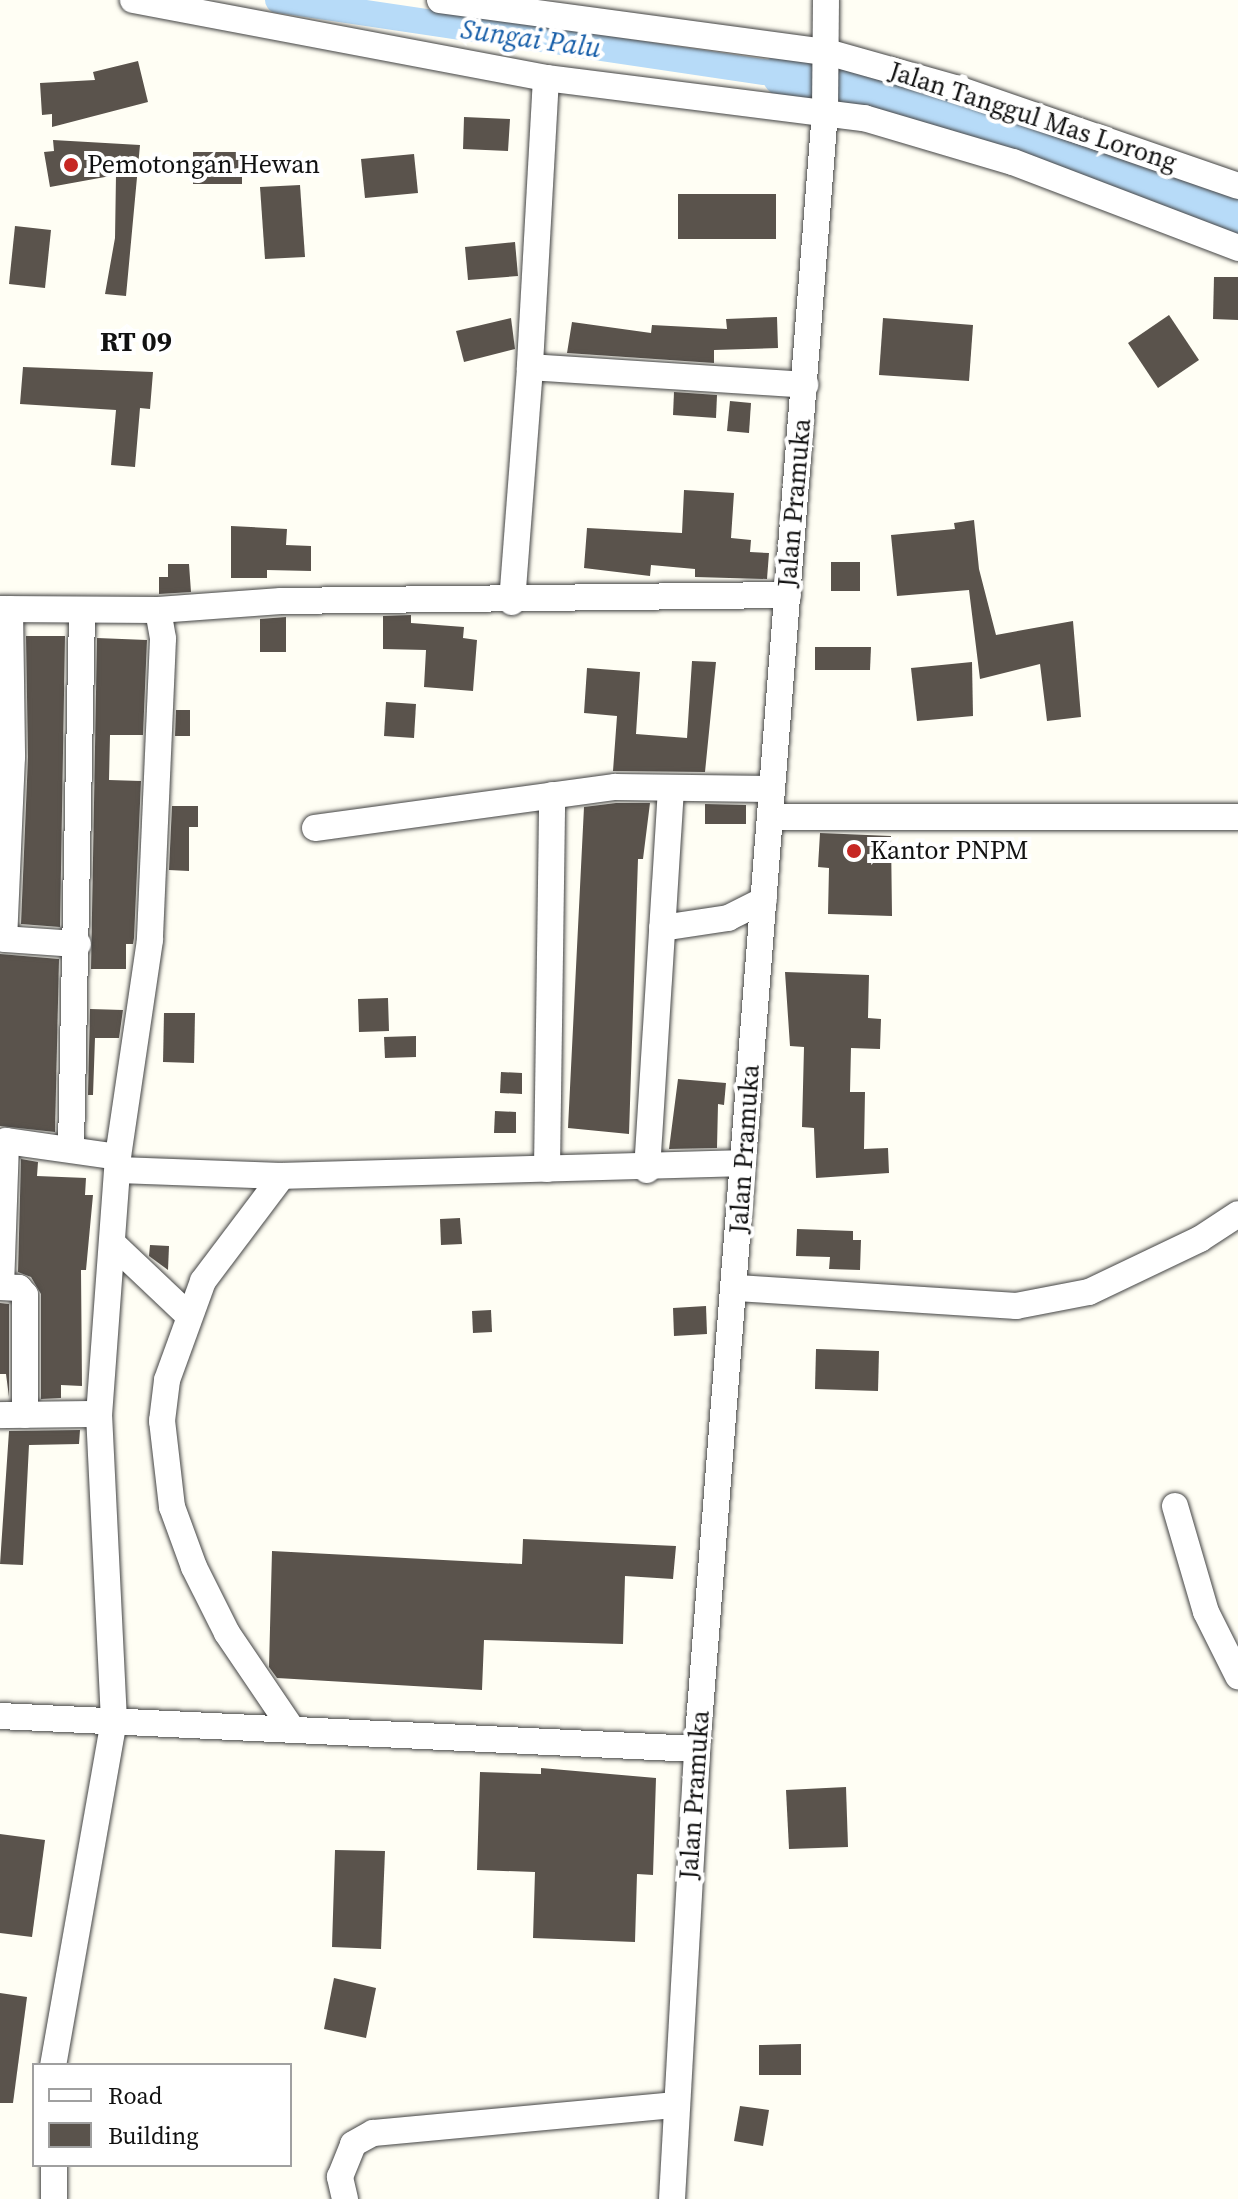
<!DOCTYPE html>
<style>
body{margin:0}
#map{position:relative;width:1238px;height:2199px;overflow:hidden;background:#fffef4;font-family:"Source Serif 4",serif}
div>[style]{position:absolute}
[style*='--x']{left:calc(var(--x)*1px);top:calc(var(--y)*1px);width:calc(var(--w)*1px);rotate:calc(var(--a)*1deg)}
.canal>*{height:26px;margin:-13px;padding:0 13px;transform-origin:13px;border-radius:13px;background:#b7dbf8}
.river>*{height:44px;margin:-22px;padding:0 22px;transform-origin:22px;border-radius:22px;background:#b7dbf8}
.building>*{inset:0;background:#5a534c}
.roads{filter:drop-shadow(0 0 2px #444) drop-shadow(0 0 2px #444)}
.street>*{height:26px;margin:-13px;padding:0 13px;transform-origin:13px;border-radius:13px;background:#fff}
.dots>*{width:22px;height:22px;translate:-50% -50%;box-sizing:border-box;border:4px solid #fff;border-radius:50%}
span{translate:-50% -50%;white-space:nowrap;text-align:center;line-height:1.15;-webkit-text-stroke:8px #fff;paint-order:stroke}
.street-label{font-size:26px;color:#111}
.poi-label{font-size:26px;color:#111}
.left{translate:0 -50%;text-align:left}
.water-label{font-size:28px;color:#155da8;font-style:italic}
.neighbourhood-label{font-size:28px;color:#111;font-weight:700}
.legend{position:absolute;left:32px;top:2063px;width:260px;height:104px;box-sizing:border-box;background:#fff;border:2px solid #a0a0a0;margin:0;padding:10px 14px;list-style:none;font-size:24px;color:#111}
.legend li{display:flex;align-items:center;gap:16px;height:40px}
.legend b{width:40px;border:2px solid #a0a0a0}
</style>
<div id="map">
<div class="canal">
<div style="--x:278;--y:0;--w:512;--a:8.43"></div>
</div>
<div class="river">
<div style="--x:784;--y:75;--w:84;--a:11.7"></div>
<div style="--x:866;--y:92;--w:392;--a:18.4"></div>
</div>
<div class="building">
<div style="clip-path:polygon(138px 61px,148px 102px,52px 127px,52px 114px,42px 115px,40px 83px,95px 80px,93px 72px)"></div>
<div style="clip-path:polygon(464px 117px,510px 119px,508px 151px,463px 149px)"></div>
<div style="clip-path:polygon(53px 140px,140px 145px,126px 296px,105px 294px,115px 238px,116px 175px,50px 187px,44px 152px,54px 151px)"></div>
<div style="clip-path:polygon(193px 152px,242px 152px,242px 184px,193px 184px)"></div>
<div style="clip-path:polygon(414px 154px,418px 193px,365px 198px,361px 159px)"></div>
<div style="clip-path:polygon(300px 185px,305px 257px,265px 259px,260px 187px)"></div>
<div style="clip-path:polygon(678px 194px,776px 194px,776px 239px,678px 239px)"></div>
<div style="clip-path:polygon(15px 226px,51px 230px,45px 288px,9px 284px)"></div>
<div style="clip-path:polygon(515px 242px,518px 276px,468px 280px,465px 247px)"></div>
<div style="clip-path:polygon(1214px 277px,1238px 277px,1238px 320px,1213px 319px)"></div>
<div style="clip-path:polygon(1169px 315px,1199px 360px,1158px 388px,1128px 343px)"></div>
<div style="clip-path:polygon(777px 317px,778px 348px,714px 350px,714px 363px,567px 353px,572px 322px,651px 333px,652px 325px,727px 329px,726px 319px)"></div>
<div style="clip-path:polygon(511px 318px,515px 349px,464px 362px,456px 331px)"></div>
<div style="clip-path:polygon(883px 318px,973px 325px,969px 381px,879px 375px)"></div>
<div style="clip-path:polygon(23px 367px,153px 372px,150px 409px,140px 408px,135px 467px,111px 465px,116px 410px,20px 404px)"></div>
<div style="clip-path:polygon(674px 392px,717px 395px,716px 418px,673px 415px)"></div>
<div style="clip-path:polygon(730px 401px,751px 403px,749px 433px,727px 431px)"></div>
<div style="clip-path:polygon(684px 490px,734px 493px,731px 538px,751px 540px,750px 552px,769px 553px,767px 579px,695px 577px,695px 569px,651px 565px,650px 576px,584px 568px,587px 528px,682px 533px)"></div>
<div style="clip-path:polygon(974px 520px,979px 569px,996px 635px,1073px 621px,1081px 717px,1047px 721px,1040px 664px,980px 679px,969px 590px,897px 596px,891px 535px,955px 529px,954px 523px)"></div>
<div style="clip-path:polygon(231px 526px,287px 529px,286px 545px,311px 546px,311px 571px,267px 570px,267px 578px,231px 578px)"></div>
<div style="clip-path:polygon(831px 562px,860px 562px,860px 591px,831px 591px)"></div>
<div style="clip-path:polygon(168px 564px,189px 564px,191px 592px,159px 594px,159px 577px,168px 577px)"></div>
<div style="clip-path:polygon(411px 615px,411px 623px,464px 627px,463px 638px,477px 640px,473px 691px,424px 687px,426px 650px,383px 649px,383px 616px)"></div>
<div style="clip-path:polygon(286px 617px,286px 652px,260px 652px,260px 619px)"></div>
<div style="clip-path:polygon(26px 636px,65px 636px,60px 927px,21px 924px,28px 757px)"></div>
<div style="clip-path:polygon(97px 638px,147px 640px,143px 735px,110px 735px,109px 780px,141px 781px,134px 938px,133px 944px,126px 944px,126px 969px,91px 969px)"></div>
<div style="clip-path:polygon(815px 647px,871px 647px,870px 670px,815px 670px)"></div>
<div style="clip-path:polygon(692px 661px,716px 662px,705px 772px,613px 771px,617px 716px,584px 713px,587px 668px,640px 672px,636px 734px,687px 738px)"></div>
<div style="clip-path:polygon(972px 662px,973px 716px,917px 721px,911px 668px)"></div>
<div style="clip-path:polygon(386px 702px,416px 704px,414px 738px,384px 736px)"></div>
<div style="clip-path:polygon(176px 710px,190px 710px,190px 736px,175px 736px)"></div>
<div style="clip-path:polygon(616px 803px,650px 803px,643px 859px,638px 859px,629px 1134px,568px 1128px,584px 807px)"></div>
<div style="clip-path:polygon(705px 804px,746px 805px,746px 824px,705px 824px)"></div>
<div style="clip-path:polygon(172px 806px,198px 806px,198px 827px,189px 827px,189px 871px,169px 870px)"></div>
<div style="clip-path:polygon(820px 833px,891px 836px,892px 916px,828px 914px,829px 868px,818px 867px)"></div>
<div style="clip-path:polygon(0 954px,59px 959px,55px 1132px,0 1126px)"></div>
<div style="clip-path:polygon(785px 972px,869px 975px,868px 1018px,881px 1019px,880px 1049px,851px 1048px,850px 1092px,865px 1092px,864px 1149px,888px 1148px,889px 1173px,816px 1178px,814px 1128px,802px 1127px,804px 1047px,790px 1046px)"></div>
<div style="clip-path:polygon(388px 998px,389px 1031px,359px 1032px,358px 999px)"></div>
<div style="clip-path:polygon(90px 1009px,123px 1010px,119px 1038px,95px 1038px,93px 1095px,88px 1095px)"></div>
<div style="clip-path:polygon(164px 1013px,195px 1013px,194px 1063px,163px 1062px)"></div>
<div style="clip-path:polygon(416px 1036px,416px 1057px,385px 1058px,384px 1037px)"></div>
<div style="clip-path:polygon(501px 1072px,522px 1073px,522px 1094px,500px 1093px)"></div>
<div style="clip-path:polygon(678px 1079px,726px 1083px,724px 1105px,718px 1104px,717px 1148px,669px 1149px)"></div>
<div style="clip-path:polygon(495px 1111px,516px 1112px,516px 1133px,494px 1133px)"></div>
<div style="clip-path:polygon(21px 1159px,38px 1162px,37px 1176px,86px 1178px,85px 1195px,93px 1195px,86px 1270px,81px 1270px,82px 1386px,61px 1385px,61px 1398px,41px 1399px,41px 1294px,31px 1277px,18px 1272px)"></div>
<div style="clip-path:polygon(460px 1218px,462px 1244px,441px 1245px,440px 1219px)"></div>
<div style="clip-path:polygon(797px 1229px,853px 1231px,853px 1240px,861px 1240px,860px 1270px,829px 1269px,830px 1257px,796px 1256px)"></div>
<div style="clip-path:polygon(150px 1245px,169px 1246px,168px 1270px,149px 1256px)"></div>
<div style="clip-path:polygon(0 1303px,9px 1304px,9px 1397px,6px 1374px,0 1374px)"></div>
<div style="clip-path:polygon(706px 1306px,707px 1334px,674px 1336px,673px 1308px)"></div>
<div style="clip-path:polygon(491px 1310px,492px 1332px,473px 1333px,472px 1311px)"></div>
<div style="clip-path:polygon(816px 1349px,879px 1351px,878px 1391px,815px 1389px)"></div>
<div style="clip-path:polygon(80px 1430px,79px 1444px,29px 1445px,23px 1565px,0 1564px,9px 1431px)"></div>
<div style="clip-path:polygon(523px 1539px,676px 1546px,673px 1579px,625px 1576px,623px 1644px,484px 1640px,482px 1690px,277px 1678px,269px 1667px,272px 1551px,522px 1564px)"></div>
<div style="clip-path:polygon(541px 1768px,656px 1778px,653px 1875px,637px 1874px,635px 1942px,533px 1938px,535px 1872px,477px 1870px,480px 1772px,541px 1774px)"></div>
<div style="clip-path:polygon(846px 1787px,848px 1847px,789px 1849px,786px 1790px)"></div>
<div style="clip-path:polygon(0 1834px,45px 1840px,32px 1937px,0 1933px)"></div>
<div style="clip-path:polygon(335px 1850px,385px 1851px,381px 1949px,332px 1947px)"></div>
<div style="clip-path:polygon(334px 1978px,376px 1988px,366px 2038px,324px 2029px)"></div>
<div style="clip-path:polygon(0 1993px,27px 1997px,13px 2103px,0 2103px)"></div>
<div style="clip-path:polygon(801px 2044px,801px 2075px,759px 2075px,759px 2045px)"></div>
<div style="clip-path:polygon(740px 2106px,769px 2110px,763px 2146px,734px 2141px)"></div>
</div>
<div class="roads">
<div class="street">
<div style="--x:133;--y:0;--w:420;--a:10.7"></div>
<div style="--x:546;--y:78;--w:321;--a:7.2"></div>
<div style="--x:864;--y:118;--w:155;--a:16.5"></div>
<div style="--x:1013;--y:162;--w:241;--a:20.9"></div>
<div style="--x:440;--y:0;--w:390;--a:7.7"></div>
<div style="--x:827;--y:52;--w:133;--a:15.7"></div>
<div style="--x:955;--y:88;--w:299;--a:19.1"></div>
<div style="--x:546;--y:78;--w:289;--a:93.2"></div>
<div style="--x:530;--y:367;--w:276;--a:3.7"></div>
<div style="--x:512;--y:602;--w:236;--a:-85.6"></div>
<div style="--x:0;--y:609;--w:158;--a:0.4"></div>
<div style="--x:158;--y:610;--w:29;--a:80"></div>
<div style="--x:163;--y:639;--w:301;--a:92.5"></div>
<div style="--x:150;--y:940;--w:219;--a:98.4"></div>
<div style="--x:118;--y:1157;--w:258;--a:94.2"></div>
<div style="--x:99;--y:1414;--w:306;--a:87.2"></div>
<div style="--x:114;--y:1720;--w:350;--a:100"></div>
<div style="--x:10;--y:609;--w:148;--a:89.2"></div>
<div style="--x:12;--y:757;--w:182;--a:92.5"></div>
<div style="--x:4;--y:939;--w:74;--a:3.9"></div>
<div style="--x:158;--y:610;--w:123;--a:-4.2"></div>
<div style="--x:281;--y:601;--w:507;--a:-0.68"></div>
<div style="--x:770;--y:817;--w:468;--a:0"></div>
<div style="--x:315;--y:828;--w:303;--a:-7.8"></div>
<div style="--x:615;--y:787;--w:155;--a:0.7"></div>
<div style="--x:662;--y:928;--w:67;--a:-8.6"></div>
<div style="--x:728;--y:918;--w:40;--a:-26.6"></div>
<div style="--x:71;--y:1147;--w:536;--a:-88.82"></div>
<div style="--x:547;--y:1169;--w:374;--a:-89.2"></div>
<div style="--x:118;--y:1170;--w:164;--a:2.1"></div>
<div style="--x:647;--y:1170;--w:382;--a:-86.4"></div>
<div style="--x:113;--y:1244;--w:103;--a:43.4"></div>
<div style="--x:0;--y:1287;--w:19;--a:3"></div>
<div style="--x:19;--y:1288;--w:9;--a:49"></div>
<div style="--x:25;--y:1295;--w:120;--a:90"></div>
<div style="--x:1;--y:1287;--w:146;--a:-88"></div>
<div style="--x:6;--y:1141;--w:113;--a:8.1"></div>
<div style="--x:737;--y:1288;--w:280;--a:3.7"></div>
<div style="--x:1016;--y:1306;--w:74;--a:-10.9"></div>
<div style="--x:1089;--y:1292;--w:123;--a:-25.5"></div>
<div style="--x:1200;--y:1239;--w:45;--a:-33.3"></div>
<div style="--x:0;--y:1415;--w:99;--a:-0.6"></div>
<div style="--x:1175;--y:1506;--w:110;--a:73.7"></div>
<div style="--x:1206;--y:1612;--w:72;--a:63.4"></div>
<div style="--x:0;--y:1716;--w:698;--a:2.71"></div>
<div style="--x:292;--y:1729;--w:116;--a:-124.1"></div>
<div style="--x:227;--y:1633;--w:74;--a:-116.6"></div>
<div style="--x:194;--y:1567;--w:64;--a:-110.1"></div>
<div style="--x:172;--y:1507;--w:87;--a:-96.6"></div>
<div style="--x:162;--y:1421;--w:41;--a:-83"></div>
<div style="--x:167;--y:1380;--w:105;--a:-70"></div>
<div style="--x:203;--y:1281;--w:131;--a:-53"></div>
<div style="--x:282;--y:1176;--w:461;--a:-1.6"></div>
<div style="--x:54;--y:2199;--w:34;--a:-90"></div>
<div style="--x:345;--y:2199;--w:23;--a:-103"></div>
<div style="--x:340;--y:2177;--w:35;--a:-68"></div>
<div style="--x:353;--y:2144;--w:23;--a:-29"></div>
<div style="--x:373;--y:2133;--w:305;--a:-5.3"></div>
<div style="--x:672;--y:2199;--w:451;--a:-86.8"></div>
<div style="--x:697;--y:1749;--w:1642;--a:-85.53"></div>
<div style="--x:825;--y:112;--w:112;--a:-89.5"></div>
</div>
</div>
<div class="dots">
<div style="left:71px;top:165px;background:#c62723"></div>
<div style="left:854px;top:851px;background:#c62723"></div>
</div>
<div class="street-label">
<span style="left:1033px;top:117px;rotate:18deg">Jalan Tanggul Mas Lorong</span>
<span style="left:795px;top:503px;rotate:-85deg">Jalan Pramuka</span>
<span style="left:745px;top:1149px;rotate:-86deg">Jalan Pramuka</span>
<span style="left:695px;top:1795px;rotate:-86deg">Jalan Pramuka</span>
</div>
<div class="poi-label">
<span class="left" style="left:87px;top:165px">Pemotongan Hewan</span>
<span class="left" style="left:870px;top:851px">Kantor PNPM</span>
</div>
<div class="water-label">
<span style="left:531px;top:38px;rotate:8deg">Sungai Palu</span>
</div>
<div class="neighbourhood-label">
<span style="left:136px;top:341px">RT 09</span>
</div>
<ul class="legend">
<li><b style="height:10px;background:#fff"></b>Road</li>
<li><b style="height:22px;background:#5a534c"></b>Building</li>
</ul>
</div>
